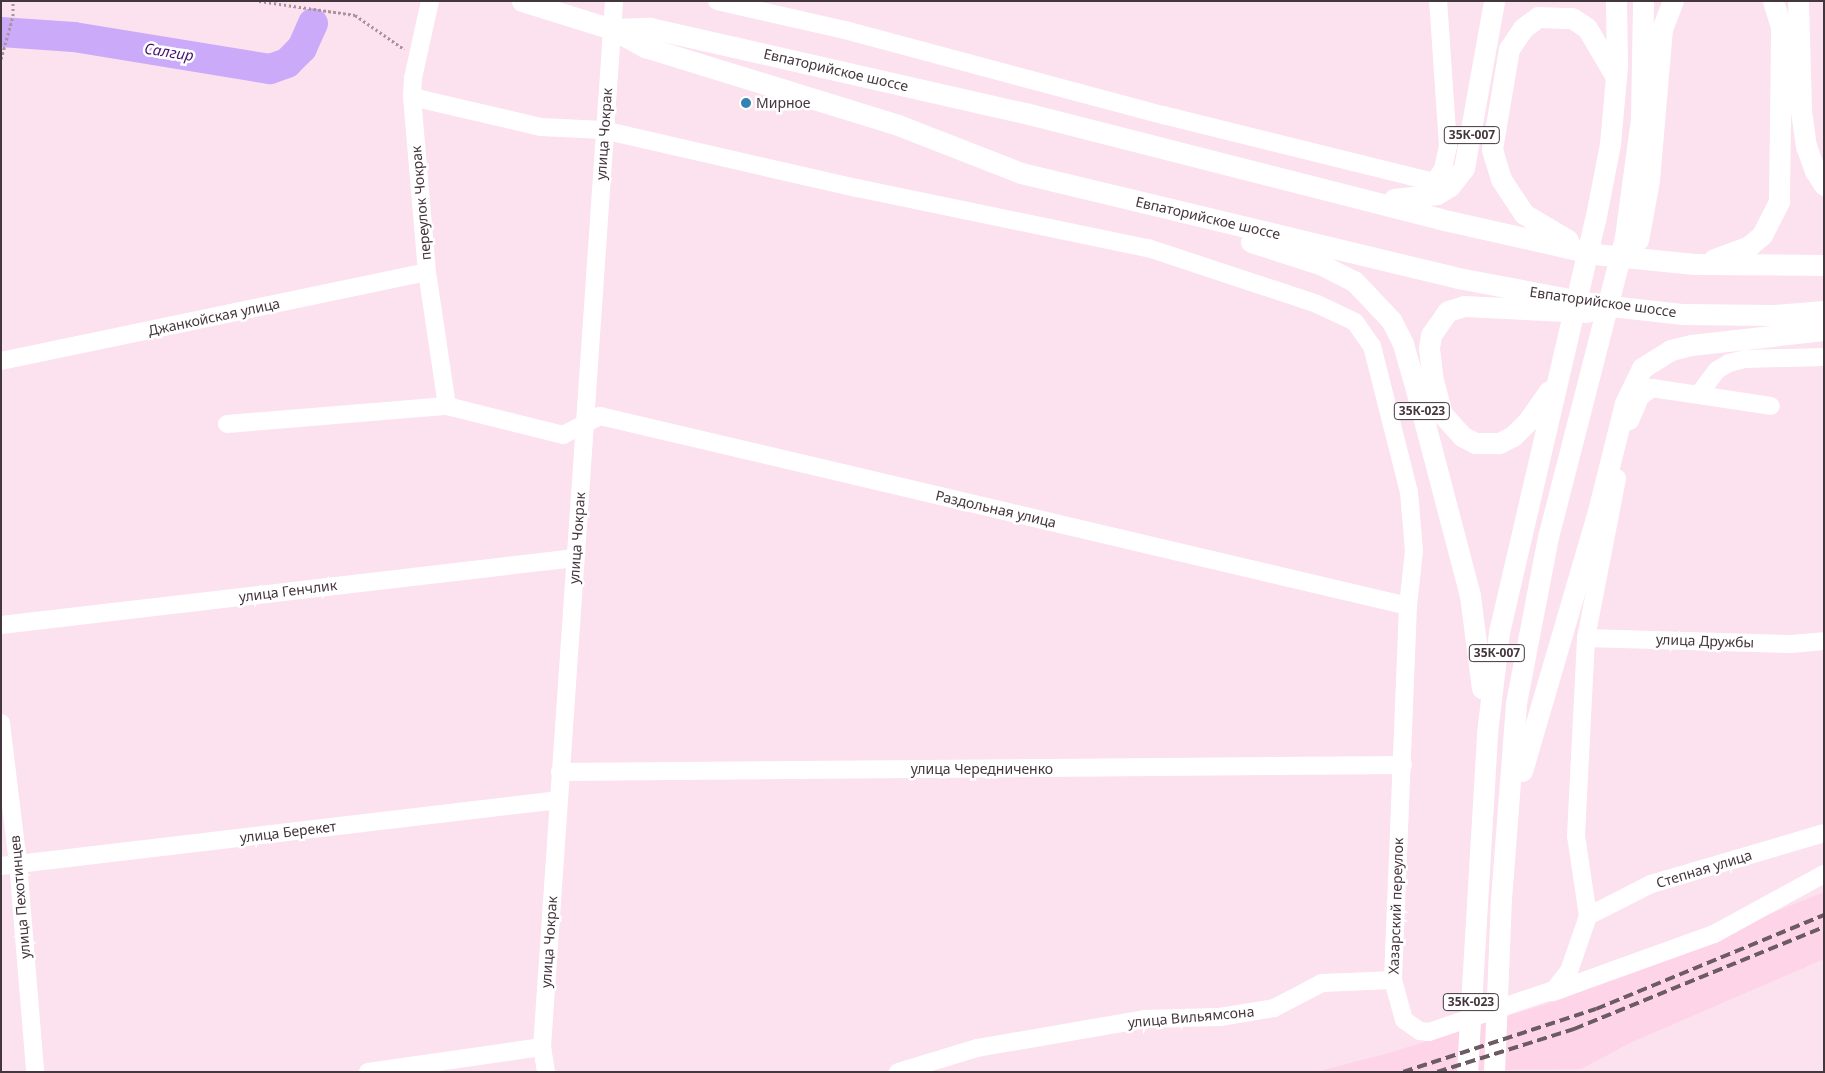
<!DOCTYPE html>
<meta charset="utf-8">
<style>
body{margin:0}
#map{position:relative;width:1825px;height:1073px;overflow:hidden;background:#fce1ee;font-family:"Noto Sans",sans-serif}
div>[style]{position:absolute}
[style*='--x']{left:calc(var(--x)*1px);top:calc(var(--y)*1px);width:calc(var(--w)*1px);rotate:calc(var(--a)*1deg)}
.built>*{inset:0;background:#fdd4e8}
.river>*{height:30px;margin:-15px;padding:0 15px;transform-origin:15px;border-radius:15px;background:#ccaafa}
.path>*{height:3px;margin-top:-1.5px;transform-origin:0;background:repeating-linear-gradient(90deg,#a9949e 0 2.5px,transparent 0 5px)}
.minor>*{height:18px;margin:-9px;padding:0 9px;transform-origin:9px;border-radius:9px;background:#fff}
.major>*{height:21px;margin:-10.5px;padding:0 10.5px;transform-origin:10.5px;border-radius:10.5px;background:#fff}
.rail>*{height:4px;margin-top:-2px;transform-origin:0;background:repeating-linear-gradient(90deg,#6c5b63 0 10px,transparent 0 15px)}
.dots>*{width:14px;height:14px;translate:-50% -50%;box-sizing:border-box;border:2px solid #fff;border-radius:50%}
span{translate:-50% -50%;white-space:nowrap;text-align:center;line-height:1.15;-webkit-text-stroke:5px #fff;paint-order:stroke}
.shield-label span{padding:1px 4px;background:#fff;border:1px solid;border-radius:4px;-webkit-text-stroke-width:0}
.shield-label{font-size:12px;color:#44363d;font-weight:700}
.street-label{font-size:14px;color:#44363d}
.poi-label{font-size:14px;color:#44363d}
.left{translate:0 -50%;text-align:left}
.water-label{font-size:15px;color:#471571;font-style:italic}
.frame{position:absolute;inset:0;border:2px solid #44363d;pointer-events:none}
</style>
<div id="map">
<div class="built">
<div style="clip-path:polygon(1824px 892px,1824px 959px,1632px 1042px,1581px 1069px,1316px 1072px,1389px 1053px,1559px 1000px)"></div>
</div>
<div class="river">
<div style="--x:1;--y:32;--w:73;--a:3.9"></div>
<div style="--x:74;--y:37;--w:199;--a:9.3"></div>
<div style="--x:270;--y:69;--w:18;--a:-19"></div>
<div style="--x:287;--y:63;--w:21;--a:-45"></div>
<div style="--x:302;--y:48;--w:27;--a:-66"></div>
</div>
<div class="path">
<div style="--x:259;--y:1;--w:97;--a:8.3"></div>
<div style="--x:355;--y:15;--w:60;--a:34.8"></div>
<div style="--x:1;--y:59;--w:45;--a:-74.4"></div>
<div style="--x:13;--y:16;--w:15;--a:-90"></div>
</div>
<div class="minor">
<div style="--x:430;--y:1;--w:79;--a:102.4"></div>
<div style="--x:413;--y:78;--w:19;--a:93"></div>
<div style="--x:412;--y:97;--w:176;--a:85.1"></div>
<div style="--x:427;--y:272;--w:135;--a:81.5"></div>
<div style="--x:717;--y:1;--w:131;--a:12.8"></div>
<div style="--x:845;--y:30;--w:329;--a:15"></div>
<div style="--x:1163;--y:115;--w:279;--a:13.9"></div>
<div style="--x:1434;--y:182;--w:16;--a:-55"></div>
<div style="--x:1443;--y:169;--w:24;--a:-78"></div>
<div style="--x:1448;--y:146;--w:145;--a:-93.9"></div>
<div style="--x:412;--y:97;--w:132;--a:13.1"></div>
<div style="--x:541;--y:127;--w:62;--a:2.8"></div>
<div style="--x:603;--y:130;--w:261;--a:12.9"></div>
<div style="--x:857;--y:188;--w:297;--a:11.7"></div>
<div style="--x:1148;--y:248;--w:178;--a:18.3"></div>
<div style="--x:1317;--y:304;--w:42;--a:25.3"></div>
<div style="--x:1355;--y:322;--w:29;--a:55"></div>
<div style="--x:1372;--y:346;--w:151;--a:75.8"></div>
<div style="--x:1409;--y:492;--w:59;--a:85.2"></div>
<div style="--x:1414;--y:551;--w:55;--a:96.2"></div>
<div style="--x:1408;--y:606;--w:374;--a:92.3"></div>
<div style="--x:1393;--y:980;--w:41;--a:74.6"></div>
<div style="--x:1404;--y:1020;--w:19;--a:35"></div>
<div style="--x:1420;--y:1031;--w:9;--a:6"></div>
<div style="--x:1429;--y:1032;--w:132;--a:-18.6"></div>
<div style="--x:1554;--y:990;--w:24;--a:-52"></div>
<div style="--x:1569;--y:971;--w:58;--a:-70.9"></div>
<div style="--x:1;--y:361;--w:435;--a:-11.8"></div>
<div style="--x:1699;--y:394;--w:30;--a:-53"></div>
<div style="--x:1717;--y:370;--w:14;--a:-30"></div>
<div style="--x:1729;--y:363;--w:16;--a:-14"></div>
<div style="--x:1745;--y:359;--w:79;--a:-1.5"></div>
<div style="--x:1630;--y:421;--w:26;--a:-67"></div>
<div style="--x:1640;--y:397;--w:15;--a:-37"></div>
<div style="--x:1652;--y:388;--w:120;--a:8.6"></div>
<div style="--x:227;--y:424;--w:221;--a:-4.7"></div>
<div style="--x:447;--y:406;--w:120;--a:14"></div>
<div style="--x:563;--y:435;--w:42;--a:-27.2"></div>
<div style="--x:600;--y:416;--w:830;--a:13.23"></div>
<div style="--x:1;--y:625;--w:578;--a:-6.66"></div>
<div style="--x:1586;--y:638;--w:205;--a:1.7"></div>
<div style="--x:1791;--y:644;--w:33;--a:-5"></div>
<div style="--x:1;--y:723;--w:141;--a:83.1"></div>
<div style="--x:18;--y:863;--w:210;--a:85.3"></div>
<div style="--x:560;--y:772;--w:843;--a:-0.48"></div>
<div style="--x:1;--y:866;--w:562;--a:-6.75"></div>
<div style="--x:1588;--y:916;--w:81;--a:-98.5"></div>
<div style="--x:1576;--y:836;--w:198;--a:-87.1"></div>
<div style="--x:1586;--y:638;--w:163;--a:-79"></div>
<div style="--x:1588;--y:916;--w:71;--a:-26.9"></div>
<div style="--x:1651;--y:884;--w:180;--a:-16.4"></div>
<div style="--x:1553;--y:992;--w:171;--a:-19.8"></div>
<div style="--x:1714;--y:934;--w:125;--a:-28.6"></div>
<div style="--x:368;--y:1072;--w:176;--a:-8.2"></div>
<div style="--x:546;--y:1072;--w:25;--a:-99"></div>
<div style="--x:542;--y:1047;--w:1048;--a:-86.06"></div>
<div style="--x:898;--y:1072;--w:83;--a:-16.9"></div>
<div style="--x:977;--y:1048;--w:170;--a:-9.8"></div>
<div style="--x:1145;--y:1019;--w:75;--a:-1.5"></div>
<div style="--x:1220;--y:1017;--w:55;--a:-9.5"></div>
<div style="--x:1274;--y:1008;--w:54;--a:-27.5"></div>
<div style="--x:1322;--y:983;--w:71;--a:-2.4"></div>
</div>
<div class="major">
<div style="--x:522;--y:1;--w:94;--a:17.3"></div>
<div style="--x:612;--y:29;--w:38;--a:29"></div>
<div style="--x:645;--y:47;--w:265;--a:17.1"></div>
<div style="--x:898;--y:125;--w:132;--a:21.3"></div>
<div style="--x:1021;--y:173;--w:449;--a:13.5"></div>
<div style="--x:1458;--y:278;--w:146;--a:10.7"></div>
<div style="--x:1601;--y:305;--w:81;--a:6.3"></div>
<div style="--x:1682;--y:314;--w:92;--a:0.6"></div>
<div style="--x:1774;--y:315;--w:50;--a:-4.6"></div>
<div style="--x:1798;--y:1;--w:110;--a:88.4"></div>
<div style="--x:1801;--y:111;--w:35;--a:82"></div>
<div style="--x:1806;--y:146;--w:27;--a:70"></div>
<div style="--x:1815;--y:171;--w:17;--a:57"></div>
<div style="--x:612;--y:29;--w:38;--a:-2"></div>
<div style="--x:650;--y:28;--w:86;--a:12.7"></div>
<div style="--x:734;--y:47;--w:298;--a:12.8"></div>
<div style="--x:1025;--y:113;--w:428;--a:14.3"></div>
<div style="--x:1440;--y:219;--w:159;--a:12.7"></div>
<div style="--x:1595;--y:254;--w:100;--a:5.7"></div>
<div style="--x:1695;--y:264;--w:129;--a:0.4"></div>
<div style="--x:1394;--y:199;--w:43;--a:-6.6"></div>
<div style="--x:1437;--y:194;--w:15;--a:-32"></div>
<div style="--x:1450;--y:186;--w:23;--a:-52"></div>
<div style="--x:1464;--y:168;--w:170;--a:-79.8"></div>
<div style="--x:1568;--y:240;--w:51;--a:-149.4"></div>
<div style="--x:1524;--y:214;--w:42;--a:-123.3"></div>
<div style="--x:1501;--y:179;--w:31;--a:-107"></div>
<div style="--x:1492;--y:149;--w:101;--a:-80.4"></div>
<div style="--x:1509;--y:49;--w:25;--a:-56"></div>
<div style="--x:1523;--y:28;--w:19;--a:-36"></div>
<div style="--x:1538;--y:17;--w:34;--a:2"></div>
<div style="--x:1572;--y:18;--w:18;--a:34"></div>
<div style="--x:1587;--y:28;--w:57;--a:59.4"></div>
<div style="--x:1638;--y:240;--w:61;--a:-79.6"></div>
<div style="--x:1649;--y:180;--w:152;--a:-85.1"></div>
<div style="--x:1662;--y:29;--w:30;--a:-69"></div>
<div style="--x:1251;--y:242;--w:72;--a:17.7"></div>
<div style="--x:1320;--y:264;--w:38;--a:27"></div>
<div style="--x:1354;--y:281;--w:54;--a:46.5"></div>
<div style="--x:1391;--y:320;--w:27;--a:63"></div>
<div style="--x:1403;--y:344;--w:40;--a:74"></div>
<div style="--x:1414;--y:382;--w:221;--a:75.3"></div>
<div style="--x:1470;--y:596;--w:93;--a:82.6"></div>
<div style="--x:1714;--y:259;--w:37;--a:-20"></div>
<div style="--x:1749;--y:246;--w:17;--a:-40"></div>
<div style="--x:1762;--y:235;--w:38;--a:-63"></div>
<div style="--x:1779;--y:201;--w:174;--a:-89.3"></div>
<div style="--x:1781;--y:27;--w:27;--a:-107"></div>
<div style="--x:1549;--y:391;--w:35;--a:125"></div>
<div style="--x:1529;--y:420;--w:23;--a:135"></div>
<div style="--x:1513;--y:436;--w:16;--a:153"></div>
<div style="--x:1499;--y:443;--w:24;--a:180"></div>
<div style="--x:1475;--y:443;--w:15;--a:-152"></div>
<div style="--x:1462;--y:436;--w:30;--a:-132"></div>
<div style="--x:1442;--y:414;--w:34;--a:-105"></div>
<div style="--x:1433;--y:381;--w:33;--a:-97"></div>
<div style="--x:1429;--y:348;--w:13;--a:-81"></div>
<div style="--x:1431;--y:335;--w:29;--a:-55"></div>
<div style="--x:1448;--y:311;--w:17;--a:-17"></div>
<div style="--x:1464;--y:306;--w:123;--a:2.8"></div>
<div style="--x:1522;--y:771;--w:275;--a:-73.7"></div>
<div style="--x:1599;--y:507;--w:107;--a:-76"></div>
<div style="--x:1625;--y:403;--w:39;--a:-64"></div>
<div style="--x:1642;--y:368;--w:34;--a:-32"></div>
<div style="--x:1671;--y:350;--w:21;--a:-14"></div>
<div style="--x:1691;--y:345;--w:134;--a:-6.4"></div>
<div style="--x:1467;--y:1072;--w:340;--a:-86.6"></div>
<div style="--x:1487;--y:733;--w:102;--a:-83.2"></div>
<div style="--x:1499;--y:632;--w:422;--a:-76.9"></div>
<div style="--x:1595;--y:221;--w:78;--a:-79"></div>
<div style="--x:1610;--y:144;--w:78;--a:-84.9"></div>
<div style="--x:1617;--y:66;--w:65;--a:-90.9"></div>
<div style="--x:1494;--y:1072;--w:173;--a:-87.7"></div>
<div style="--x:1501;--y:899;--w:197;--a:-85.6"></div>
<div style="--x:1516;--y:703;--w:169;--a:-79.1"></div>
<div style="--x:1548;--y:537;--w:310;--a:-75.6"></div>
<div style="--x:1625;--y:237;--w:119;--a:-82.3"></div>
<div style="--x:1641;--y:119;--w:118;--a:-89"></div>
</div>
<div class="rail">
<div style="--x:1403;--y:1072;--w:203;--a:-18.1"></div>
<div style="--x:1596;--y:1009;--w:247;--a:-22.4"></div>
<div style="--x:1437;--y:1072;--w:144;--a:-17.4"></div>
<div style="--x:1574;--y:1029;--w:270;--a:-22.2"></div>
</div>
<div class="dots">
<div style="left:746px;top:103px;background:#3283b4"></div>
</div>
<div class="shield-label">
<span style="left:1472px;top:135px">35К-007</span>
<span style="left:1422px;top:411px">35К-023</span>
<span style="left:1497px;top:653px">35К-007</span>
<span style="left:1471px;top:1002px">35К-023</span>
</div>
<div class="street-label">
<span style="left:836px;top:70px;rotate:13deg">Евпаторийское шоссе</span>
<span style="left:604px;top:134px;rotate:-86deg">улица Чокрак</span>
<span style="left:421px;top:203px;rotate:-95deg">переулок Чокрак</span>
<span style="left:1208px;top:218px;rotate:13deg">Евпаторийское шоссе</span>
<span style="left:1603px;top:302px;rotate:8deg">Евпаторийское шоссе</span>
<span style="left:214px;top:317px;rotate:-12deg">Джанкойская улица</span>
<span style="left:996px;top:509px;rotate:13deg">Раздольная улица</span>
<span style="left:577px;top:538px;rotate:-86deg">улица Чокрак</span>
<span style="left:288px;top:591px;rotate:-7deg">улица Генчлик</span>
<span style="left:1705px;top:641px;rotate:2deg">улица Дружбы</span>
<span style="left:982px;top:769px">улица Чередниченко</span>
<span style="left:288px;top:832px;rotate:-7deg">улица Берекет</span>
<span style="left:1704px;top:869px;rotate:-17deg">Степная улица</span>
<span style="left:20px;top:897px;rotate:-95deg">улица Пехотинцев</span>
<span style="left:1396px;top:906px;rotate:-88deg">Хазарский переулок</span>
<span style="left:549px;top:942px;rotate:-86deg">улица Чокрак</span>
<span style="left:1191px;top:1017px;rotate:-5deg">улица Вильямсона</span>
</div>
<div class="poi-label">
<span class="left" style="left:756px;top:103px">Мирное</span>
</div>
<div class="water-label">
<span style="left:169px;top:52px;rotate:9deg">Салгир</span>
</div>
<div class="frame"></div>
</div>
